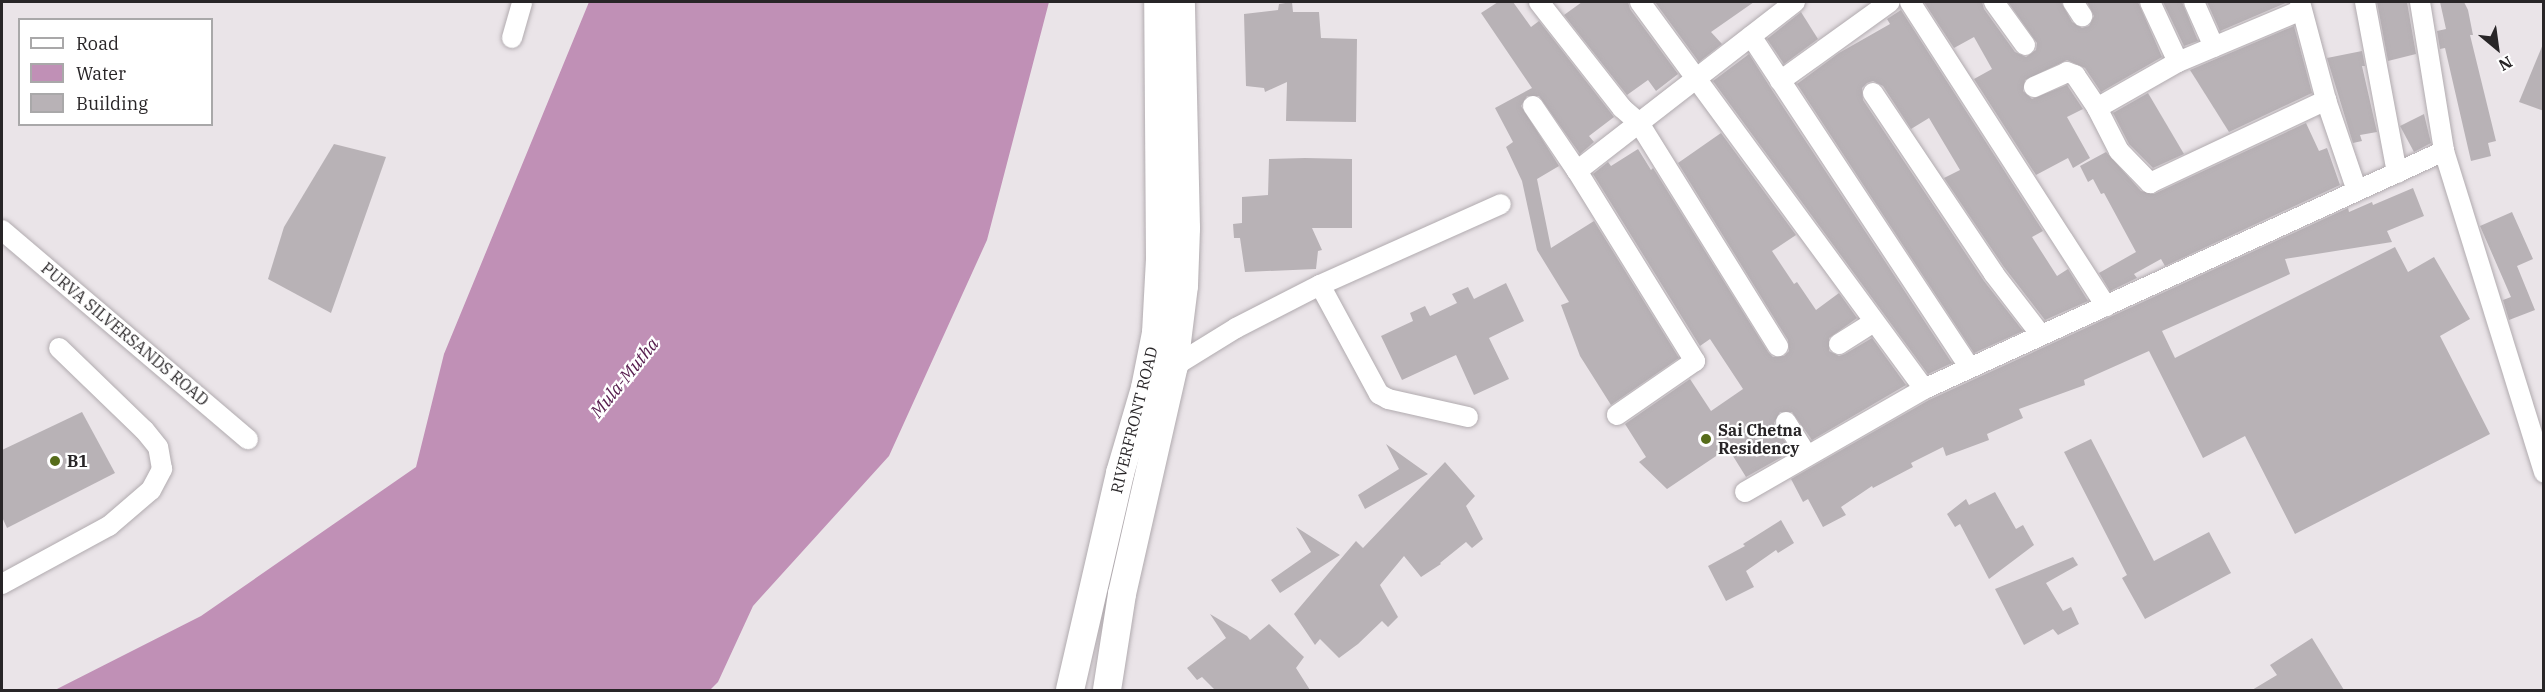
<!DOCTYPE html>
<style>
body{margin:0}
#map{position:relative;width:2545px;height:692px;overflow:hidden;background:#eae4e8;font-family:"IBM Plex Serif",serif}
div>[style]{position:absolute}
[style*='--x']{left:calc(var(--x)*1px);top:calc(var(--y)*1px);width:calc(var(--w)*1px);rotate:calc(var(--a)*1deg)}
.water>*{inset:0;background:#c090b6}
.building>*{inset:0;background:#b8b2b6}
.roads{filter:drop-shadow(0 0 2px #b1abaf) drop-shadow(0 0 2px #b1abaf)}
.street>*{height:20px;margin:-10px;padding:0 10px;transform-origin:10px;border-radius:10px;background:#fff}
.secondary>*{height:28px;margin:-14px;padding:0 14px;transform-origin:14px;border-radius:14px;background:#fff}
.dots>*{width:16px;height:16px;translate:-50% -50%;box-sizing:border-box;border:3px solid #fff;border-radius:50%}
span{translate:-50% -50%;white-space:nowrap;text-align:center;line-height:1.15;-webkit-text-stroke:4.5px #fff;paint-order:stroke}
.street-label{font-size:16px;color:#282527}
.poi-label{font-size:16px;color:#282527;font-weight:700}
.left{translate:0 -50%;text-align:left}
.water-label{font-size:18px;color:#561c4d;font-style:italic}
.frame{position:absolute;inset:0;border:3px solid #282527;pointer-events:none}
.legend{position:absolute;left:18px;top:18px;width:195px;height:108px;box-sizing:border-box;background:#fff;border:2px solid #a9a8a9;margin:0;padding:8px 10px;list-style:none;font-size:18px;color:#282527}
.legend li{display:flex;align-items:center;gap:12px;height:30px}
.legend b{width:30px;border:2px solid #a9a8a9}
.north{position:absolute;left:2467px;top:18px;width:60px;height:60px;-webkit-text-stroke:4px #fff;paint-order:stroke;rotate:151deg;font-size:16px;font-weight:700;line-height:24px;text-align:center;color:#282527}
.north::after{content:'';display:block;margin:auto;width:21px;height:27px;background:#282527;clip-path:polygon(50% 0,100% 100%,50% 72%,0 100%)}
</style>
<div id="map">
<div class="water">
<div style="clip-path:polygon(589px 2px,1049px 2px,987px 240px,889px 456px,753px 606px,718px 682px,710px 690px,55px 690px,201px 616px,416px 467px,444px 354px)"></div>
</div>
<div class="building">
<div style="clip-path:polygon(1292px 2px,1293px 12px,1319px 12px,1321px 38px,1357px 39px,1356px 122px,1286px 121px,1287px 82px,1265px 92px,1264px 88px,1246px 86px,1244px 14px,1278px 10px,1279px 4px)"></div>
<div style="clip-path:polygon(1498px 2px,1513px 2px,1531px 27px,1539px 21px,1614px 117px,1589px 136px,1594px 142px,1580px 154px,1539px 96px,1527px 96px,1521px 106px,1559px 166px,1537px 179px,1551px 248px,1594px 221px,1679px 358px,1611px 405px,1580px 356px,1561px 305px,1569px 302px,1537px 250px,1522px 181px,1506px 147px,1513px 142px,1495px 108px,1532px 88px,1481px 13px)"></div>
<div style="clip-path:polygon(1582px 2px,1628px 2px,1630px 9px,1678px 74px,1656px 91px,1648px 80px,1627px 95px,1564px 15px)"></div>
<div style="clip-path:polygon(1655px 2px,1754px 2px,1711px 32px,1722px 44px,1699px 62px)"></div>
<div style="clip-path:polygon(1924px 2px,1982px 2px,1984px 9px,2015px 52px,2026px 57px,2036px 50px,2037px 43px,2008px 2px,2061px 2px,2072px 22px,2082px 28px,2089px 26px,2094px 16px,2087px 2px,2138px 2px,2162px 57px,2101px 92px,2085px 68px,2067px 60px,2025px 80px,2023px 91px,2032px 99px,2067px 85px,2083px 109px,2067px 117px,2090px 158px,2073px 168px,2068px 158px,2036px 175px,1974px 79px,1992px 69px,1974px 37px,1954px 48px)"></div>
<div style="clip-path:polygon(2163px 2px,2182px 2px,2198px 41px,2184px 46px)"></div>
<div style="clip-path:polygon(2207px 2px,2288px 2px,2220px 31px)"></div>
<div style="clip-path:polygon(2377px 2px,2407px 2px,2416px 54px,2388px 61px)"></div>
<div style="clip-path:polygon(2440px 2px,2464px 2px,2468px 10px,2473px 35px,2470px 35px,2496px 141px,2488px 143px,2491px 156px,2471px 161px,2445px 48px,2440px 49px,2437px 31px,2446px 29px)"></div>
<div style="clip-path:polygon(1901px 10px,2043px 231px,2032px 237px,2057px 276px,2068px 269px,2088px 301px,2045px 320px,2004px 267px,1944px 178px,1960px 170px,1929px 118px,1911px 129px,1883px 86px,1873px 81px,1867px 83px,1862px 88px,1863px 100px,1984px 281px,2023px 331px,1974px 353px,1797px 84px,1839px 53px,1890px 24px,1887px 19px)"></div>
<div style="clip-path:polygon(1801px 12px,1818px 39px,1784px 64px,1767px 39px)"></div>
<div style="clip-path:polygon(2294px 26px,2312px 93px,2229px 132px,2190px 70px)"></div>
<div style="clip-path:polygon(2543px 44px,2544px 44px,2544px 111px,2519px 102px)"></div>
<div style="clip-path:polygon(2362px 51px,2365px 66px,2362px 66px,2377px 132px,2360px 135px,2362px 141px,2353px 143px,2327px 58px)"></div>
<div style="clip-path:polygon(1749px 54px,1770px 87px,1952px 363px,1928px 374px,1713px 81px)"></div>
<div style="clip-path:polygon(2148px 93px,2184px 154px,2153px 168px,2129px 144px,2113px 113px)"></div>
<div style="clip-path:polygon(2424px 114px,2431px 143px,2414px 152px,2400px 126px)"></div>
<div style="clip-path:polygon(2306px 123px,2319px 151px,2327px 148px,2340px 185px,2165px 266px,2161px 259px,2134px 274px,2137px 278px,2110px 291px,2099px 273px,2136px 252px,2104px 193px,2101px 194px,2093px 179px,2088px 182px,2080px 166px,2106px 152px,2141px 191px,2154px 194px)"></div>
<div style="clip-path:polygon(1721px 133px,1796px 235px,1772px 251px,1794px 284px,1797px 282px,1816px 310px,1839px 293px,1857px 318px,1829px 338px,1829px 351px,1839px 356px,1845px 354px,1872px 338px,1906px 385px,1812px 440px,1792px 412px,1780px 412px,1774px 423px,1791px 452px,1746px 477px,1728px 448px,1667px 489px,1639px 462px,1646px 457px,1625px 424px,1690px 379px,1711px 411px,1743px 389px,1710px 339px,1700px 346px,1593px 174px,1608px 162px,1611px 166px,1638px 149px,1651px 170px,1653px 168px,1768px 352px,1773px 357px,1784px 356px,1789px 351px,1788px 340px,1678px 163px)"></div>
<div style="clip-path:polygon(334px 144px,386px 157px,331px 313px,268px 279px,284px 227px)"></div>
<div style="clip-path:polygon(1305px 158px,1352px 159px,1352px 228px,1312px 228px,1322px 250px,1318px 251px,1316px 269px,1245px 272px,1240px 238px,1234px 238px,1233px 224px,1242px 223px,1242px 197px,1268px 195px,1269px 159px)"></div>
<div style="clip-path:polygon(2413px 188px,2424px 216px,2387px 231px,2392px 242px,2285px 259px,2290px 274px,2162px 331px,2175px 358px,2395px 247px,2408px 272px,2434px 257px,2470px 319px,2440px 336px,2490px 434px,2295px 534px,2245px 436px,2203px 458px,2149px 351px,2084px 380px,2085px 385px,2019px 409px,2023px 418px,1987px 434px,1989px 440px,1946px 456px,1943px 447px,1911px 463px,1913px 467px,1873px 488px,1872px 486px,1841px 507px,1846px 515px,1823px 527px,1808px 499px,1803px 502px,1791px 479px,1929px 400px,2348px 208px,2349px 212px,2372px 202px,2373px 205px)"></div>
<div style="clip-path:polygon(2512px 212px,2533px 259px,2517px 266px,2535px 310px,2509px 320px,2503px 300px,2511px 297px,2480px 226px)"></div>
<div style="clip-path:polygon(1506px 283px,1524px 321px,1489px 338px,1509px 379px,1474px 395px,1456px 355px,1402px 380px,1381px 336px,1413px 321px,1410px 313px,1425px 306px,1430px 316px,1457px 303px,1452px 294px,1468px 287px,1474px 299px)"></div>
<div style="clip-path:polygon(82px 412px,115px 473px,7px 528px,2px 517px,2px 450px)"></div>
<div style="clip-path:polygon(2091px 439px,2154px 561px,2209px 532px,2231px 573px,2145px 619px,2122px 578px,2127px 575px,2064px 452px)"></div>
<div style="clip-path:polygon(1386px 444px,1428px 474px,1365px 509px,1358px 495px,1399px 469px)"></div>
<div style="clip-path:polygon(1445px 462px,1475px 496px,1466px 506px,1483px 539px,1472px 548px,1466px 542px,1440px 563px,1441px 564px,1421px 577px,1404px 556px,1380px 585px,1398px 617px,1388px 627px,1382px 621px,1358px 644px,1339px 658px,1320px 639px,1315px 645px,1294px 614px,1356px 541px,1363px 548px)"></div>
<div style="clip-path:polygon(1995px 492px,2016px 529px,2023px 525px,2034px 545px,1989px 579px,1960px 524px,1955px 527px,1947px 514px,1966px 499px,1969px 505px)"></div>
<div style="clip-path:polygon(1781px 520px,1794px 543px,1778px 553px,1776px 550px,1746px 571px,1754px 587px,1726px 601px,1708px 566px,1745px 546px,1743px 544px)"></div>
<div style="clip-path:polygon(1296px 527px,1340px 555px,1280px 593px,1271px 580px,1311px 552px)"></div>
<div style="clip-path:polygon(2073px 557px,2078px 565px,2046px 583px,2063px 611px,2071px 607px,2079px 624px,2058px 635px,2053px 629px,2024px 645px,1995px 589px)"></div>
<div style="clip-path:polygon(1210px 614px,1247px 636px,1250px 640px,1269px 624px,1304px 657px,1296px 668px,1310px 690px,1215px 690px,1202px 677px,1197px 680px,1187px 668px,1226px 638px)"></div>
<div style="clip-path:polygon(2312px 638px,2344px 690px,2252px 690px,2277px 675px,2270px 665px)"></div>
</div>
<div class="roads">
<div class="street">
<div style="--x:1539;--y:2;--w:135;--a:51.9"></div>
<div style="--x:1622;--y:108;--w:23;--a:41"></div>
<div style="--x:1639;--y:123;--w:263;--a:58.1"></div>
<div style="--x:1640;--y:2;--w:480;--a:53.7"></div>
<div style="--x:1910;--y:2;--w:362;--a:57.2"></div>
<div style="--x:1994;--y:2;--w:53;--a:54.2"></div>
<div style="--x:2073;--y:2;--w:17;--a:57"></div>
<div style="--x:2150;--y:2;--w:66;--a:65"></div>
<div style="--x:2194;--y:2;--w:49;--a:66"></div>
<div style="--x:2300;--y:2;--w:101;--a:75.1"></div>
<div style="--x:2326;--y:100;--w:96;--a:71.2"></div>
<div style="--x:2365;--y:2;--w:174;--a:79.4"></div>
<div style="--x:2420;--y:2;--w:151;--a:80.8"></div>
<div style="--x:2444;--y:151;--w:337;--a:72.7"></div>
<div style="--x:1751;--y:36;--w:396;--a:56.6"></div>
<div style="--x:512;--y:38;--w:37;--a:-74"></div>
<div style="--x:1780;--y:81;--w:135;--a:-35.7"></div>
<div style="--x:2034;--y:87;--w:36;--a:-24"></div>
<div style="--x:2067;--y:72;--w:9;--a:21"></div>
<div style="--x:2075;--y:75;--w:40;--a:56"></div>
<div style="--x:2097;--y:108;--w:48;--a:62.9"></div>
<div style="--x:2119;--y:151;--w:45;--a:45.9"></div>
<div style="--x:2150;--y:183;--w:195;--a:-25.2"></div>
<div style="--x:1873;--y:93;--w:218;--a:56.2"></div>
<div style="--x:1994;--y:274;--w:77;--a:52.4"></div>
<div style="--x:1533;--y:106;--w:78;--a:55.9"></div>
<div style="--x:1577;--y:171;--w:224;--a:58.2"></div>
<div style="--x:1695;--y:361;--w:95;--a:145.3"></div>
<div style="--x:2097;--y:108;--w:93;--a:-29.6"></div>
<div style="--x:2178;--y:62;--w:134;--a:-22.8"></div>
<div style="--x:1577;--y:171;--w:276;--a:-37.8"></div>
<div style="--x:2;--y:230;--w:323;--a:40.4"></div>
<div style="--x:1320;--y:285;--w:124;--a:61.6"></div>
<div style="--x:1379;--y:394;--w:10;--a:29"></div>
<div style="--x:1388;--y:399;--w:82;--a:12.7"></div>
<div style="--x:1839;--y:344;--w:41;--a:-32.2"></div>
<div style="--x:1168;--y:370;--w:80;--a:-31.7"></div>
<div style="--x:1236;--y:328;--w:94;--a:-27.1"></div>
<div style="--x:1320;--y:285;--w:198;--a:-24.1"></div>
<div style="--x:1786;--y:422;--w:39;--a:58"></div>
<div style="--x:1745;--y:492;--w:207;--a:-29.9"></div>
<div style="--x:1924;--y:389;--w:572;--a:-24.59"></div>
<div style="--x:2;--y:584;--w:122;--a:-28.5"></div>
<div style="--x:109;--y:526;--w:55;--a:-40.6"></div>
<div style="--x:151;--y:490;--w:24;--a:-62"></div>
<div style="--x:162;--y:469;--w:22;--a:-100"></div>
<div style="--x:158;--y:447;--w:22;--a:-129"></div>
<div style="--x:144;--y:430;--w:118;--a:-136"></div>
</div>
<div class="secondary">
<div style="--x:1070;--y:690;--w:223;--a:-77"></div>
<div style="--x:1120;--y:473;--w:89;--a:-73.6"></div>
<div style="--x:1145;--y:388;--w:56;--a:-78.7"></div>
<div style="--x:1156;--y:333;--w:73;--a:-86.9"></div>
<div style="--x:1160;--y:260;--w:258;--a:-90.4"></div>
<div style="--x:1107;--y:690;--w:97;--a:-81.1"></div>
<div style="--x:1122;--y:594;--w:234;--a:-77.2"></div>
<div style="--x:1174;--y:366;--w:81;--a:-82.9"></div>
<div style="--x:1184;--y:286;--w:58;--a:-88"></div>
<div style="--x:1186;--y:228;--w:226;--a:-91.3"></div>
</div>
</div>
<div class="dots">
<div style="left:1706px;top:439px;background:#566c1a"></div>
<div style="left:55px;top:461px;background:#566c1a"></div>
</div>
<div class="street-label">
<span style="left:125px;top:334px;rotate:40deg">PURVA SILVERSANDS ROAD</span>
<span style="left:1134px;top:420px;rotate:-76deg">RIVERFRONT ROAD</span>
</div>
<div class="poi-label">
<span class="left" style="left:1718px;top:439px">Sai Chetna<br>Residency</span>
<span class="left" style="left:67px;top:461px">B1</span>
</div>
<div class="water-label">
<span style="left:625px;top:378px;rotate:-51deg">Mula-Mutha</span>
</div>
<div class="frame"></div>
<ul class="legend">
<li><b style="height:8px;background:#fff"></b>Road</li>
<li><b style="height:16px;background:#c090b6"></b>Water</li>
<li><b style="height:16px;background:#b8b2b6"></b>Building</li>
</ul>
<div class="north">N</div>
</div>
